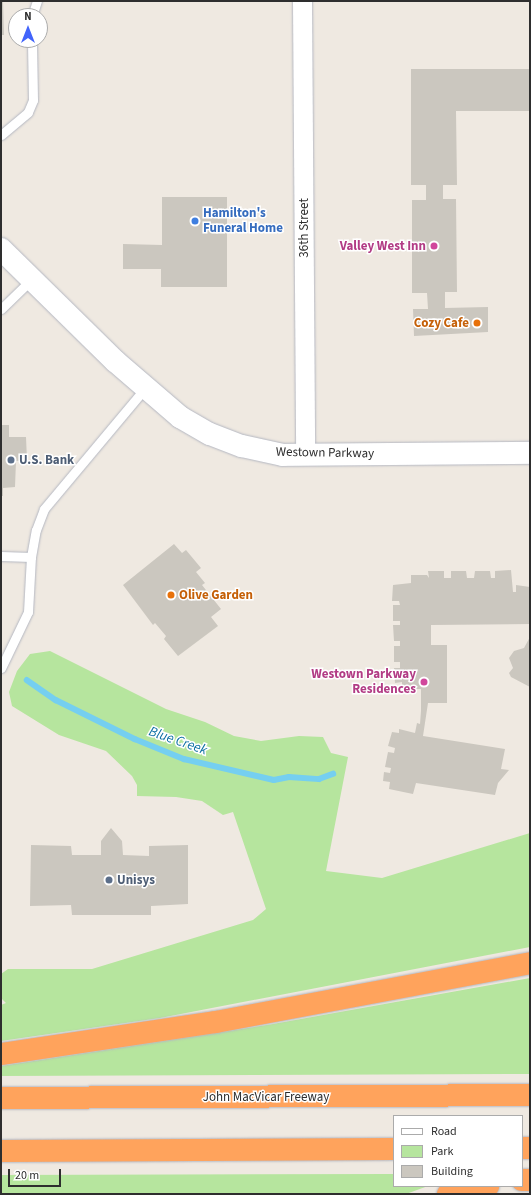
<!DOCTYPE html>
<style>
body{margin:0}
#map{position:relative;width:531px;height:1195px;overflow:hidden;background:#efe9e1;font-family:"Source Sans 3",sans-serif}
div>[style]{position:absolute}
[style*='--x']{left:calc(var(--x)*1px);top:calc(var(--y)*1px);width:calc(var(--w)*1px);rotate:calc(var(--a)*1deg)}
.green>*{inset:0;background:#b6e59e}
.stream>*{height:5.5px;margin:-2.75px;padding:0 2.75px;transform-origin:2.75px;border-radius:2.75px;background:#75cff0}
.building>*{inset:0;background:#cbc7bf}
.roads{filter:drop-shadow(0 0 1px #b4b7c1) drop-shadow(0 0 1px #b4b7c1)}
.service>*{height:9px;margin:-4.5px;padding:0 4.5px;transform-origin:4.5px;border-radius:4.5px;background:#fff}
.minor>*{height:19px;margin:-9.5px;padding:0 9.5px;transform-origin:9.5px;border-radius:9.5px;background:#fff}
.tertiary>*{height:22px;margin:-11px;padding:0 11px;transform-origin:11px;border-radius:11px;background:#fff}
.motorway>*{height:22px;margin:-11px;padding:0 11px;transform-origin:11px;border-radius:11px;background:#ffa35c}
.dots>*{width:11px;height:11px;translate:-50% -50%;box-sizing:border-box;border:2px solid #fff;border-radius:50%}
span{translate:-50% -50%;white-space:nowrap;text-align:center;line-height:1.15;-webkit-text-stroke:3px #fff;paint-order:stroke}
.shop-label{font-size:13px;color:#366cbe;font-weight:700}
.left{translate:0 -50%;text-align:left}
.street-label{font-size:13px;color:#2e2e2e}
.hotel-label{font-size:13px;color:#b23c85;font-weight:700}
.right{translate:-100% -50%;text-align:right}
.food-label{font-size:13px;color:#c56008;font-weight:700}
.service-label{font-size:13px;color:#4e5e75;font-weight:700}
.water-label{font-size:14px;color:#0d6fa3;font-style:italic}
.frame{position:absolute;inset:0;border:2px solid #2e2e2e;pointer-events:none}
.legend{position:absolute;left:393px;top:1115px;width:130px;height:72px;box-sizing:border-box;background:#fff;border:1px solid #ababab;margin:0;padding:5px 7px;list-style:none;font-size:12px;color:#2e2e2e}
.legend li{display:flex;align-items:center;gap:8px;height:20px}
.legend b{width:20px;border:1px solid #ababab}
.north{position:absolute;left:8px;top:8px;width:40px;height:40px;box-sizing:border-box;background:#fff;border:1px solid #ababab;border-radius:50%;rotate:0deg;font-size:11px;font-weight:700;line-height:16px;text-align:center;color:#2e2e2e}
.north::after{content:'';display:block;margin:auto;width:14px;height:18px;background:#4264fb;clip-path:polygon(50% 0,100% 100%,50% 72%,0 100%)}
.scale{position:absolute;left:8px;top:1169px;width:53px;height:18px;box-sizing:border-box;border:2px solid #2e2e2e;border-top:0;padding-left:5px;font-size:12px;line-height:14px;white-space:nowrap;color:#2e2e2e;-webkit-text-stroke:3px #fff;paint-order:stroke}
</style>
<div id="map">
<div class="green">
<div style="clip-path:polygon(50px 651px,166px 709px,205px 722px,234px 736px,261px 741px,299px 736px,323px 737px,331px 753px,348px 757px,326px 871px,382px 878px,530px 833px,530px 947px,160px 1018px,1px 1041px,1px 1005px,6px 1003px,1px 998px,1px 974px,8px 969px,92px 969px,253px 920px,266px 909px,233px 812px,223px 815px,202px 801px,176px 797px,137px 796px,137px 785px,132px 776px,106px 751px,59px 735px,12px 706px,9px 692px,17px 671px,30px 654px)"></div>
<div style="clip-path:polygon(530px 978px,530px 1074px,1px 1076px,1px 1066px,273px 1024px)"></div>
<div style="clip-path:polygon(394px 1174px,394px 1186px,428px 1186px,406px 1194px,1px 1194px,1px 1175px)"></div>
</div>
<div class="stream">
<div style="--x:27;--y:680;--w:35;--a:35"></div>
<div style="--x:56;--y:700;--w:88;--a:26.3"></div>
<div style="--x:135;--y:739;--w:53;--a:22.2"></div>
<div style="--x:184;--y:759;--w:92;--a:13.1"></div>
<div style="--x:274;--y:780;--w:15;--a:-11"></div>
<div style="--x:289;--y:777;--w:30;--a:4"></div>
<div style="--x:319;--y:779;--w:15;--a:-20"></div>
</div>
<div class="building">
<div style="clip-path:polygon(1px 1px,3px 1px,4px 35px,1px 35px)"></div>
<div style="clip-path:polygon(411px 69px,530px 69px,530px 111px,456px 111px,457px 185px,443px 185px,443px 199px,456px 199px,457px 292px,445px 292px,445px 308px,488px 307px,488px 332px,414px 336px,413px 309px,428px 309px,427px 293px,412px 293px,412px 200px,426px 200px,426px 185px,411px 185px)"></div>
<div style="clip-path:polygon(162px 197px,227px 197px,227px 287px,161px 287px,161px 269px,123px 269px,123px 244px,162px 245px)"></div>
<div style="clip-path:polygon(1px 425px,9px 425px,9px 437px,26px 437px,27px 460px,16px 461px,15px 487px,3px 488px,3px 496px,1px 496px)"></div>
<div style="clip-path:polygon(174px 544px,182px 553px,186px 550px,201px 568px,196px 572px,205px 583px,202px 585px,221px 609px,211px 617px,218px 626px,178px 656px,164px 639px,166px 636px,155px 623px,153px 625px,123px 585px)"></div>
<div style="clip-path:polygon(511px 570px,513px 592px,516px 592px,516px 585px,530px 587px,530px 624px,431px 625px,431px 645px,447px 645px,447px 703px,428px 703px,423px 736px,505px 749px,501px 769px,509px 770px,498px 783px,495px 795px,416px 783px,413px 794px,389px 789px,390px 782px,383px 781px,384px 772px,390px 773px,391px 768px,385px 767px,388px 752px,394px 753px,395px 748px,388px 746px,392px 732px,399px 733px,399px 729px,415px 733px,417px 723px,420px 724px,421px 711px,421px 689px,402px 689px,402px 682px,395px 683px,394px 668px,400px 668px,400px 662px,394px 662px,394px 646px,400px 646px,400px 641px,394px 641px,393px 625px,400px 625px,400px 621px,393px 621px,393px 605px,400px 605px,399px 601px,392px 601px,393px 585px,411px 583px,411px 575px,427px 575px,429px 578px,428px 571px,444px 571px,444px 578px,451px 578px,451px 571px,466px 571px,467px 578px,474px 578px,475px 571px,490px 571px,491px 578px,495px 578px,495px 571px)"></div>
<div style="clip-path:polygon(530px 637px,530px 687px,511px 677px,509px 673px,513px 668px,509px 658px,514px 651px,524px 648px)"></div>
<div style="clip-path:polygon(111px 828px,122px 841px,123px 855px,149px 856px,149px 846px,188px 845px,188px 904px,151px 906px,151px 915px,72px 915px,71px 905px,30px 906px,31px 845px,71px 846px,72px 855px,101px 855px,101px 841px)"></div>
</div>
<div class="roads">
<div class="service">
<div style="--x:32;--y:16;--w:16;--a:-72"></div>
<div style="--x:1;--y:135;--w:35;--a:-40"></div>
<div style="--x:28;--y:112;--w:13;--a:-67"></div>
<div style="--x:33;--y:100;--w:60;--a:-91"></div>
<div style="--x:1;--y:309;--w:43;--a:-44.1"></div>
<div style="--x:1;--y:556;--w:30;--a:2"></div>
<div style="--x:1;--y:668;--w:62;--a:-64.3"></div>
<div style="--x:28;--y:612;--w:55;--a:-86.9"></div>
<div style="--x:31;--y:557;--w:27;--a:-80"></div>
<div style="--x:36;--y:530;--w:22;--a:-69"></div>
<div style="--x:44;--y:509;--w:158;--a:-50.1"></div>
</div>
<div class="minor">
<div style="--x:302;--y:1;--w:453;--a:89.6"></div>
</div>
<div class="tertiary">
<div style="--x:1;--y:249;--w:160;--a:44.5"></div>
<div style="--x:115;--y:361;--w:86;--a:40.7"></div>
<div style="--x:180;--y:417;--w:34;--a:30"></div>
<div style="--x:210;--y:434;--w:34;--a:21"></div>
<div style="--x:242;--y:446;--w:42;--a:12.4"></div>
<div style="--x:283;--y:455;--w:247;--a:-0.5"></div>
</div>
<div class="motorway">
<div style="--x:1;--y:1054;--w:217;--a:-8.5"></div>
<div style="--x:216;--y:1022;--w:319;--a:-10.6"></div>
<div style="--x:1;--y:1098;--w:529;--a:-0.32"></div>
<div style="--x:522;--y:1148;--w:8;--a:0"></div>
<div style="--x:1;--y:1151;--w:393;--a:-0.3"></div>
<div style="--x:522;--y:1180;--w:8;--a:0"></div>
<div style="--x:448;--y:1194;--w:41;--a:-11.3"></div>
</div>
</div>
<div class="dots">
<div style="left:195px;top:221px;background:#3f7fe0"></div>
<div style="left:434px;top:246px;background:#d1479c"></div>
<div style="left:477px;top:323px;background:#e8710a"></div>
<div style="left:11px;top:460px;background:#5c6f8a"></div>
<div style="left:171px;top:595px;background:#e8710a"></div>
<div style="left:424px;top:682px;background:#d1479c"></div>
<div style="left:109px;top:880px;background:#5c6f8a"></div>
</div>
<div class="shop-label">
<span class="left" style="left:203px;top:221px">Hamilton's<br>Funeral Home</span>
</div>
<div class="street-label">
<span style="left:304px;top:228px;rotate:-90deg">36th Street</span>
<span style="left:325px;top:453px;rotate:1deg">Westown Parkway</span>
<span style="left:266px;top:1097px">John MacVicar Freeway</span>
</div>
<div class="hotel-label">
<span class="right" style="left:426px;top:246px">Valley West Inn</span>
<span class="right" style="left:416px;top:682px">Westown Parkway<br>Residences</span>
</div>
<div class="food-label">
<span class="right" style="left:469px;top:323px">Cozy Cafe</span>
<span class="left" style="left:179px;top:595px">Olive Garden</span>
</div>
<div class="service-label">
<span class="left" style="left:19px;top:460px">U.S. Bank</span>
<span class="left" style="left:117px;top:880px">Unisys</span>
</div>
<div class="water-label">
<span style="left:178px;top:741px;rotate:19deg">Blue Creek</span>
</div>
<div class="frame"></div>
<ul class="legend">
<li><b style="height:5px;background:#fff"></b>Road</li>
<li><b style="height:11px;background:#b6e59e"></b>Park</li>
<li><b style="height:11px;background:#cbc7bf"></b>Building</li>
</ul>
<div class="north">N</div>
<div class="scale">20 m</div>
</div>
